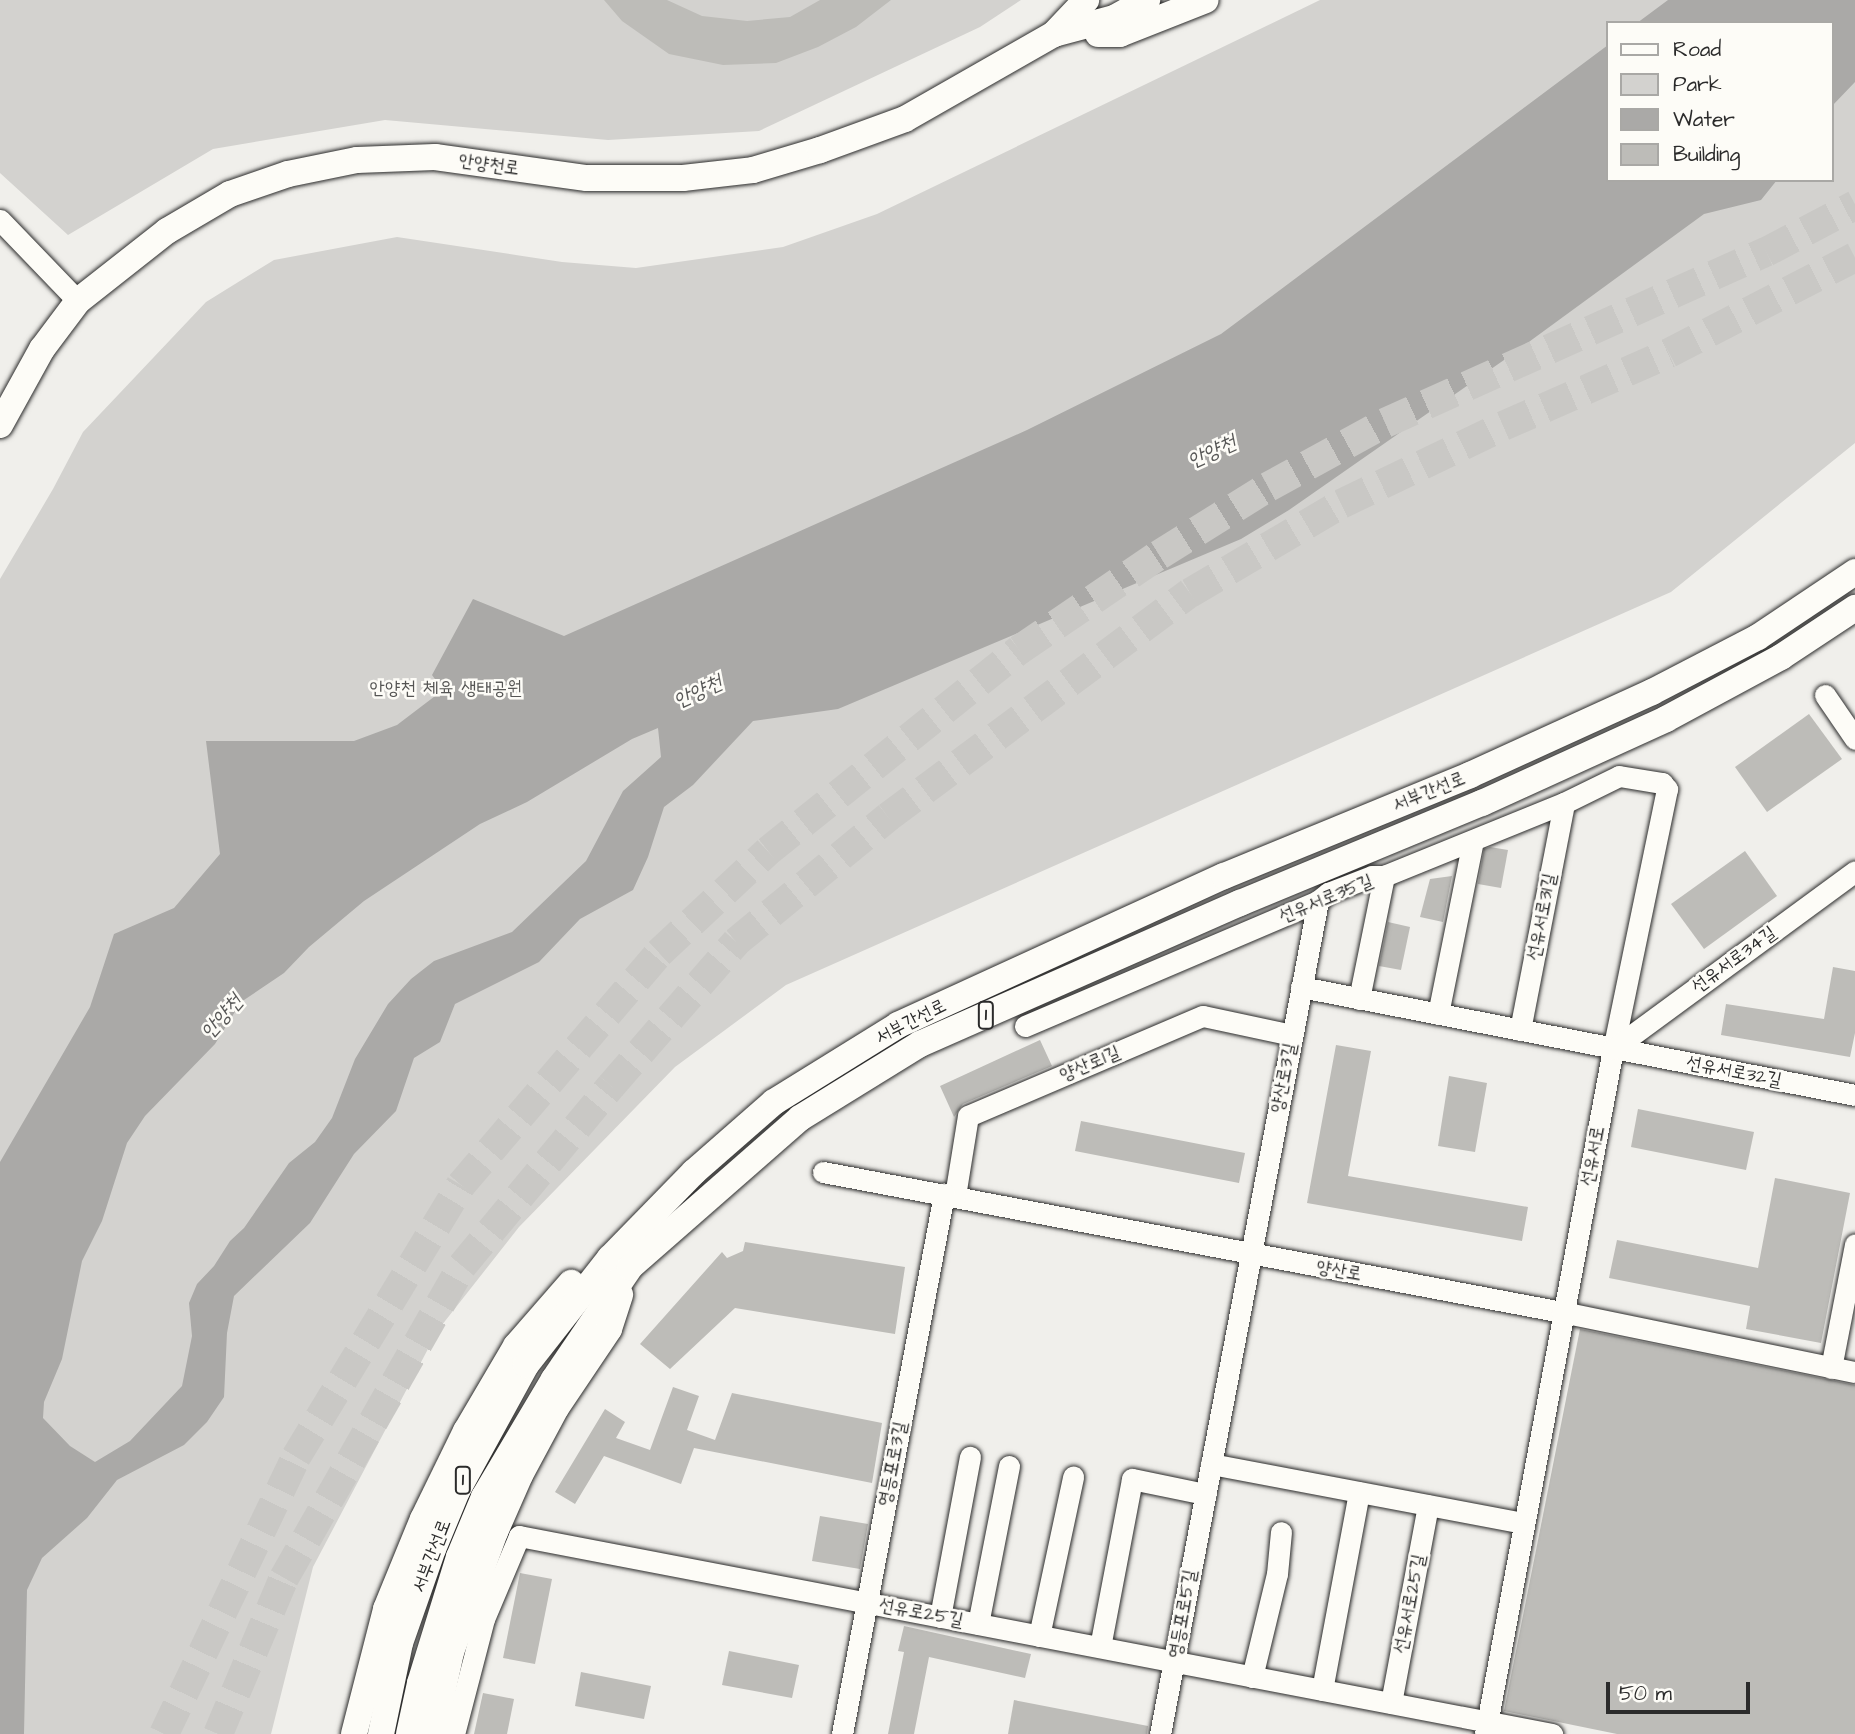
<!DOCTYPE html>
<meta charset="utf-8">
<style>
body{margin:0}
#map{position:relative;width:1855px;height:1734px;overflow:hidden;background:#f0efeb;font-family:"Architects Daughter","Poor Story",sans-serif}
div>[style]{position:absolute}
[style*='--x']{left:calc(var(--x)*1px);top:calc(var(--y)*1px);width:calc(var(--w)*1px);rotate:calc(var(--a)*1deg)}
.green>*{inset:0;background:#d3d2cf}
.water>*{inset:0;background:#aaa9a7}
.building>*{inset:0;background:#bdbcb8}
.highway-tunnel>*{height:30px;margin-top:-15px;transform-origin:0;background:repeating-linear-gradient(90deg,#c9c8c5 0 30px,transparent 0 45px)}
.roads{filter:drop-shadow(0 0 2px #2b2b2b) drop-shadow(0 0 2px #2b2b2b)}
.minor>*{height:21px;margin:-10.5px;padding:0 10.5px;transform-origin:10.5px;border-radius:10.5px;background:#fdfcf7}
.major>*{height:26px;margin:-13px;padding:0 13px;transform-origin:13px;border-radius:13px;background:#fdfcf7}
span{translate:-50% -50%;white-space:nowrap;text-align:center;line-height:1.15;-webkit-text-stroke:5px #fdfcf7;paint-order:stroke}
.shield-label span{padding:2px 5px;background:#fdfcf7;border:2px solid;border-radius:5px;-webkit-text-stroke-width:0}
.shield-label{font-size:18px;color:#2b2b2b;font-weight:700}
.street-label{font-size:19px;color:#2b2b2b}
.park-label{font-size:19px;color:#555554}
.water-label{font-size:21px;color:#575756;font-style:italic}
.legend{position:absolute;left:1606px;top:21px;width:228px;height:161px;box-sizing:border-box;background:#fdfcf7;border:2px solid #a9a8a5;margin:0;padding:9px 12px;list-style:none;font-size:21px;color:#2b2b2b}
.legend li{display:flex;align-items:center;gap:14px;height:35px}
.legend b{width:35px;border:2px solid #a9a8a5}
.scale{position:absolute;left:1606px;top:1682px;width:144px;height:32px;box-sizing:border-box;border:4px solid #2b2b2b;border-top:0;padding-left:9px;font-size:21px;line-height:24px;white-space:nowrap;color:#2b2b2b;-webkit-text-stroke:5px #fdfcf7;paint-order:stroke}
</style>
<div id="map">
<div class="green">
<div style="clip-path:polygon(0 0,1021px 0,980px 27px,759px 131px,608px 140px,385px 120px,213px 149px,68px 235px,0 173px)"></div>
<div style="clip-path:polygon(evenodd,1320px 0,1855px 0,1855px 443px,1671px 592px,786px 985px,675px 1067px,519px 1227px,438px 1330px,313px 1567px,271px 1734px,0 1734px,0 579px,53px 489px,83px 432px,206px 302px,274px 260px,397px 237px,562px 262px,636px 268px,783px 247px,877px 214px,1320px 0,1608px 23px,1832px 23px,1832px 180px,1608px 180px,1608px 23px)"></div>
</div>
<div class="water">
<div style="clip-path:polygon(1668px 0,1855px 0,1855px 82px,1832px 106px,1832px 23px,1637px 23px)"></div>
<div style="clip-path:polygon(evenodd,1608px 45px,1608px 180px,1777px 180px,1761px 200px,1704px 214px,1504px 360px,1289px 510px,1241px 539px,838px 709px,753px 721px,693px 785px,664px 807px,648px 857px,633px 890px,580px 919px,539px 962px,455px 1004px,440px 1042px,414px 1058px,396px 1111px,354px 1154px,310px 1223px,234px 1296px,227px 1333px,224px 1397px,207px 1422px,184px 1445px,117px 1480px,87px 1518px,42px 1558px,27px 1590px,24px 1734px,0 1734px,0 1162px,90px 1007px,114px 934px,174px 908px,220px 854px,206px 741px,354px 741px,397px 725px,443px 690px,432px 675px,473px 599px,564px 636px,1027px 430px,1221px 334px,1608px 45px,658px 728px,661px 757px,623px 791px,586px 861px,512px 932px,434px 961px,411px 979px,388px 1004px,355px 1059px,332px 1118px,315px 1142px,289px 1163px,244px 1228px,230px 1241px,214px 1266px,197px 1284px,189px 1303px,192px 1336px,182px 1386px,130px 1441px,95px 1462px,70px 1446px,43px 1418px,44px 1402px,62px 1359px,82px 1261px,102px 1221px,127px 1143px,145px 1116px,215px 1044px,241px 1002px,284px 973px,309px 947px,364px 901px,480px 824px,527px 802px,632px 739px,658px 728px)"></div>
</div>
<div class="building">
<div style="clip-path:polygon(604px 0,667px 0,702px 16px,747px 21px,790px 17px,820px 0,891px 0,856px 27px,818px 47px,776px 63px,723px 65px,669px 54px,622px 21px)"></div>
<div style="clip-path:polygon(1809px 714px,1842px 759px,1767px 812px,1735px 767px)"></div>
<div style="clip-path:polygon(1490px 847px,1508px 850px,1501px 888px,1478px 884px,1484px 849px)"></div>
<div style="clip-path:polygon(1745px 851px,1777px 896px,1704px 949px,1671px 904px)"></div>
<div style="clip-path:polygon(1452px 876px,1443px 922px,1420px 917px,1430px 879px)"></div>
<div style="clip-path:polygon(1388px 922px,1410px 927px,1401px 970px,1379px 966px)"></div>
<div style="clip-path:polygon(1833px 967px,1855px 971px,1855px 1033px,1850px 1057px,1721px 1035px,1726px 1004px,1824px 1019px)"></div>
<div style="clip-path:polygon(1040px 1040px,1052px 1066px,963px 1104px,954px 1117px,940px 1086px)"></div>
<div style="clip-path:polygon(1336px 1045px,1371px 1051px,1348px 1176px,1528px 1207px,1522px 1241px,1307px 1203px)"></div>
<div style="clip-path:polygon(1449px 1076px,1487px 1083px,1475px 1152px,1438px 1146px)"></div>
<div style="clip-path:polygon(1638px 1109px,1754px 1132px,1746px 1170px,1631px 1147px)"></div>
<div style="clip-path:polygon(1081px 1121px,1245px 1153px,1239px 1183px,1075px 1151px)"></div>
<div style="clip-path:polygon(1775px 1178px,1850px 1193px,1821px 1343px,1746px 1329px,1750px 1306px,1609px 1278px,1617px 1240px,1758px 1268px)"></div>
<div style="clip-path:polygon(745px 1242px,905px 1267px,895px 1334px,735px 1308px,670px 1369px,640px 1344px,722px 1252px,727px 1258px,743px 1251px)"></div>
<div style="clip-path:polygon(1580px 1329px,1855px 1385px,1855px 1734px,1617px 1734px,1504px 1711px)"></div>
<div style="clip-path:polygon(673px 1387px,699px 1396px,687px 1430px,715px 1440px,732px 1393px,882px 1423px,872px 1483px,694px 1448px,681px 1484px,604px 1456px,575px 1504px,555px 1492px,605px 1409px,625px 1422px,616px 1438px,650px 1450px)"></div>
<div style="clip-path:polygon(820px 1516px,868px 1524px,860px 1569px,812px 1561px)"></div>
<div style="clip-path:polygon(520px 1573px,552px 1579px,535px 1664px,503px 1658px)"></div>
<div style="clip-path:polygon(904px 1626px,1031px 1654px,1025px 1678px,929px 1657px,914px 1734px,888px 1734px,904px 1652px,898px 1651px)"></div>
<div style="clip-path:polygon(729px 1651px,799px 1665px,792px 1698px,722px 1685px)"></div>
<div style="clip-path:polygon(581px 1672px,651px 1686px,644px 1719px,575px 1706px)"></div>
<div style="clip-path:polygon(483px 1693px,514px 1699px,507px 1734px,474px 1734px)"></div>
<div style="clip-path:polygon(1014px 1700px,1148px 1726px,1147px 1734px,1008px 1734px)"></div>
</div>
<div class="highway-tunnel">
<div style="--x:164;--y:1734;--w:307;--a:-64.5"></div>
<div style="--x:296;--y:1457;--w:318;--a:-58.8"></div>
<div style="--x:461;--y:1185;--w:305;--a:-49.5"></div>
<div style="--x:659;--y:953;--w:149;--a:-43.1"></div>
<div style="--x:768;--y:851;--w:322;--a:-38.7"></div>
<div style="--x:1019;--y:650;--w:169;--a:-34.2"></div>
<div style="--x:1159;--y:555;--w:128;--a:-32"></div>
<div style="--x:1268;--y:487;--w:133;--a:-28.7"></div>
<div style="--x:1385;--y:423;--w:418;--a:-24.2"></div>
<div style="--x:1766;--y:252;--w:101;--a:-27.8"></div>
<div style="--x:218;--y:1734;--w:169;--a:-67.1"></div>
<div style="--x:284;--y:1578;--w:359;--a:-60.3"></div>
<div style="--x:462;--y:1266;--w:234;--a:-50.4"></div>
<div style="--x:611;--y:1086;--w:191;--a:-49"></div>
<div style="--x:736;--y:942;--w:197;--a:-39.4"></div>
<div style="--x:888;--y:817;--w:376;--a:-36.6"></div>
<div style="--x:1190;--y:593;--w:175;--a:-30.5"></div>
<div style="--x:1341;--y:504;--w:180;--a:-25.7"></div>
<div style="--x:1503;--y:426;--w:181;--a:-23.7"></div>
<div style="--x:1669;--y:353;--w:209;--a:-27.3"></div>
</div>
<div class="roads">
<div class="minor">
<div style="--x:0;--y:220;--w:112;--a:46.1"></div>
<div style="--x:1825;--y:695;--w:53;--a:55.7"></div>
<div style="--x:1301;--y:987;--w:564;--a:11.03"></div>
<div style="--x:1359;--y:999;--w:126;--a:-78.5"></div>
<div style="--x:1438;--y:1014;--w:177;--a:-78.6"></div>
<div style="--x:1025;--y:1026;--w:319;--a:-23.1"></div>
<div style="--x:1318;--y:901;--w:13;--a:-39"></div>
<div style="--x:1328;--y:893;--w:47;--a:-21.1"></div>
<div style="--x:1372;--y:876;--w:12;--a:0"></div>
<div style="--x:1384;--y:876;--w:194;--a:-22.1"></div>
<div style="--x:1564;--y:803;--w:61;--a:-26.1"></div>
<div style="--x:1619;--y:776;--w:44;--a:9.2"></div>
<div style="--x:1662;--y:783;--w:8;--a:50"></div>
<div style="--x:1667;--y:789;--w:266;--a:101.7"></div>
<div style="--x:1613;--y:1049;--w:697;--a:100.58"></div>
<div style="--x:1520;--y:1030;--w:231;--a:-79"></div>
<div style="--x:1613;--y:1049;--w:300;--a:-36.3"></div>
<div style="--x:823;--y:1172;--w:752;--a:10.73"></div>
<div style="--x:1562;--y:1312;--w:299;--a:11.6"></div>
<div style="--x:955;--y:1196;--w:81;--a:-80.8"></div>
<div style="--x:968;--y:1116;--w:255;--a:-23.1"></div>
<div style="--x:1203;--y:1016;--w:91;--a:12.1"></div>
<div style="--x:1831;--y:1368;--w:126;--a:-79"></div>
<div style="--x:1211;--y:1464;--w:318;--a:10.7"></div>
<div style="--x:940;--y:1617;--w:163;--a:-79.4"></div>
<div style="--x:978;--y:1624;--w:161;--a:-78.9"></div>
<div style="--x:1039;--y:1636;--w:163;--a:-77.9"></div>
<div style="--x:1100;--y:1647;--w:171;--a:-79.2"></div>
<div style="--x:1132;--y:1479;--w:75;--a:11.6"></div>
<div style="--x:1252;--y:1677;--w:106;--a:-76.4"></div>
<div style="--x:1277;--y:1574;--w:42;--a:-84.6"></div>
<div style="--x:1322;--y:1690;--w:201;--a:-79.4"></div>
<div style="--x:1391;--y:1703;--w:201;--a:-79.4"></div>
<div style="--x:454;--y:1734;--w:119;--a:-75.4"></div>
<div style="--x:484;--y:1619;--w:90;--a:-67.1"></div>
<div style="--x:519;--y:1536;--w:1052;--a:10.85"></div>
<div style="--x:842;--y:1734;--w:550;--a:-79.3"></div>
<div style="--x:1160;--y:1734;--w:848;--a:-79.26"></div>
</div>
<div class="major">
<div style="--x:1054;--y:34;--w:47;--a:-46.7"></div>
<div style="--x:1098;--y:34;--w:22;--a:0"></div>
<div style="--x:1120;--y:34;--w:92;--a:-21.6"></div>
<div style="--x:0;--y:425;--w:87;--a:-61.1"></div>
<div style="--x:42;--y:349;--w:60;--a:-53.1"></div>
<div style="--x:78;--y:301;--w:113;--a:-38.2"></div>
<div style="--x:167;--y:231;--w:73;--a:-30.4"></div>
<div style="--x:230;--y:194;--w:61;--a:-19"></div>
<div style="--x:288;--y:174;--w:70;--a:-11.5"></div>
<div style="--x:357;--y:160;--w:78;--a:-2.2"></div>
<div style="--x:435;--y:157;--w:153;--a:7.9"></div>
<div style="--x:587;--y:178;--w:96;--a:0"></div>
<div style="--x:683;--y:178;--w:70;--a:-6.5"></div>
<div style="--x:753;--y:170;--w:70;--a:-16.6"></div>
<div style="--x:820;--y:150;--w:90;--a:-20"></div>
<div style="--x:905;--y:119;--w:172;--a:-29.7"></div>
<div style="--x:1054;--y:34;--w:62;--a:-14.9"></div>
<div style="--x:1114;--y:18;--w:38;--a:-29"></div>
<div style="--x:354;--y:1734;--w:129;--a:-75.6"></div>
<div style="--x:386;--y:1609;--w:97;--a:-67.7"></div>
<div style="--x:423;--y:1519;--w:98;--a:-64"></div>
<div style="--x:466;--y:1431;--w:99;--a:-59.5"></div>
<div style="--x:516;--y:1346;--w:84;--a:-48.9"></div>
<div style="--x:381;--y:1734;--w:93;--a:-78.2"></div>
<div style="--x:400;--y:1643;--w:100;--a:-70.7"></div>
<div style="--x:433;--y:1549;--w:63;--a:-67.5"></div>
<div style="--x:457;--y:1491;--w:144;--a:-61.3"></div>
<div style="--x:526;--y:1365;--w:136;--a:-51.9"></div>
<div style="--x:610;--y:1258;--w:120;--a:-45.7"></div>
<div style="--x:694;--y:1172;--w:106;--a:-41.2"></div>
<div style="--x:774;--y:1102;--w:146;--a:-31.8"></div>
<div style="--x:898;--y:1025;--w:358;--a:-24.6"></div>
<div style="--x:1224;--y:876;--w:266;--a:-22.3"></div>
<div style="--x:1470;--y:775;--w:200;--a:-24.5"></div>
<div style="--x:1652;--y:692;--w:119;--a:-27.4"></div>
<div style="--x:1758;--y:637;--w:117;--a:-33.8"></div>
<div style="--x:409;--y:1734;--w:52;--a:-77.8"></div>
<div style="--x:420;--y:1683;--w:132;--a:-72.8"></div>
<div style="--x:459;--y:1557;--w:65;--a:-67.4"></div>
<div style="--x:484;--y:1497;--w:137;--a:-59.3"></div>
<div style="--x:554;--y:1379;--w:135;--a:-55.8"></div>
<div style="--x:630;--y:1267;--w:226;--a:-41.2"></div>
<div style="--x:800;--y:1118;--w:141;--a:-31.7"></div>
<div style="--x:920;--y:1044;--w:350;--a:-23.8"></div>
<div style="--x:1240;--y:903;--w:262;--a:-22.5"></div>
<div style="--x:1482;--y:803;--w:202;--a:-24.5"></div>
<div style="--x:1666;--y:719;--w:131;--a:-28.3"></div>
<div style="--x:1781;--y:657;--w:89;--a:-33.5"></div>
<div style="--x:433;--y:1734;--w:84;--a:-77.6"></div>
<div style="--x:451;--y:1652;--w:128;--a:-69.9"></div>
<div style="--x:495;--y:1532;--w:62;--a:-66.3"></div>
<div style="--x:520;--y:1475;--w:76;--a:-61.8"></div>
<div style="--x:556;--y:1408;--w:95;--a:-56.1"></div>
<div style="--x:609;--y:1329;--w:36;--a:-72"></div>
</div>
</div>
<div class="shield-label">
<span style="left:986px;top:1015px">1</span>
<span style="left:463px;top:1480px">1</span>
</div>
<div class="street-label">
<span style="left:489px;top:165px;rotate:8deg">안양천로</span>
<span style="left:1429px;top:792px;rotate:-22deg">서부간선로</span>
<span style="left:1326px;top:899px;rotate:-22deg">선유서로35길</span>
<span style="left:1542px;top:917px;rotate:-79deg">선유서로31길</span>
<span style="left:1734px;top:960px;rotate:-36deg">선유서로34길</span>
<span style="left:911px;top:1022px;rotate:-27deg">서부간선로</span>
<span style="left:1090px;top:1064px;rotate:-23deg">양산로1길</span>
<span style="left:1734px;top:1072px;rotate:11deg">선유서로32길</span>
<span style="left:1284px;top:1078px;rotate:-79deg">양산로3길</span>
<span style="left:1593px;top:1156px;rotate:-79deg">선유서로</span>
<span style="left:1339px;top:1271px;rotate:10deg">양산로</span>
<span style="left:893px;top:1464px;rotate:-79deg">영등포로3길</span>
<span style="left:432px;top:1556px;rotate:-69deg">서부간선로</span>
<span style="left:1410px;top:1604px;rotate:-79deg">선유서로25길</span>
<span style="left:921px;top:1613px;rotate:11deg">선유로25길</span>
<span style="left:1183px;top:1614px;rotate:-80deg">영등포로5길</span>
</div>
<div class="park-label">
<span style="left:446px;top:689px">안양천 체육 생태공원</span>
</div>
<div class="water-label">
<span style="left:1212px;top:452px;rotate:-25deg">안양천</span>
<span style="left:698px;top:692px;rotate:-25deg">안양천</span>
<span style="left:222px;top:1017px;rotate:-49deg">안양천</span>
</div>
<ul class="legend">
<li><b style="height:9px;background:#fdfcf7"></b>Road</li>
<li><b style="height:19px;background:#d3d2cf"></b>Park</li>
<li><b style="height:19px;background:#aaa9a7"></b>Water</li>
<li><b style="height:19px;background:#bdbcb8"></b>Building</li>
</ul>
<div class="scale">50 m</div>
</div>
